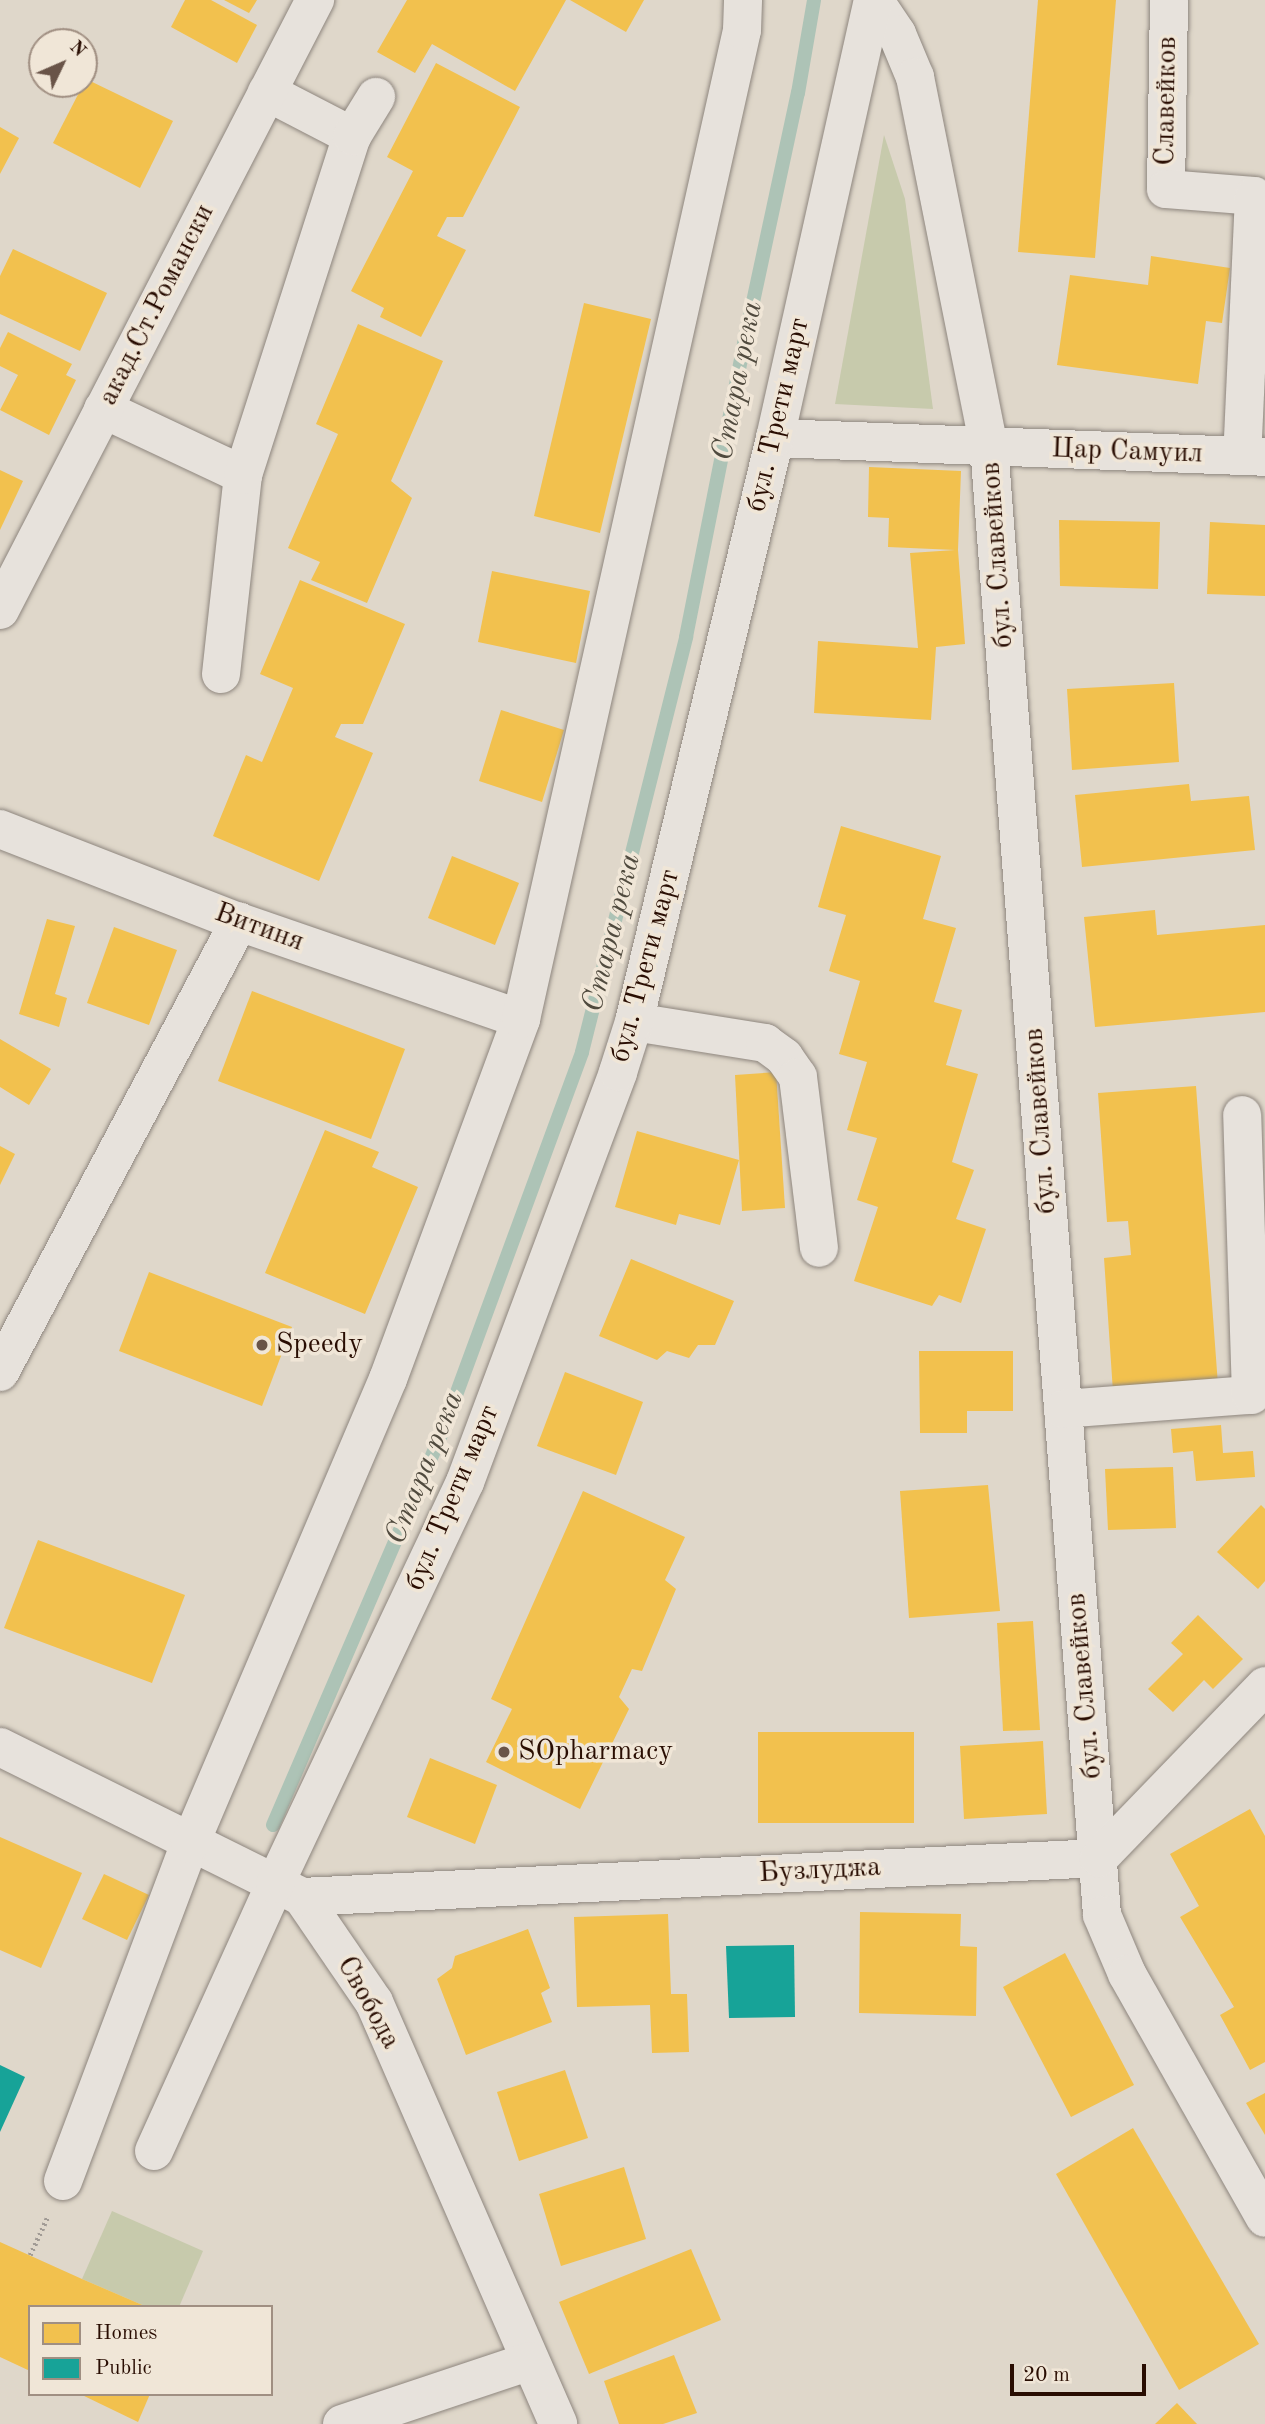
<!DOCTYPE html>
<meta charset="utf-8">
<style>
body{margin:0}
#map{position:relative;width:1265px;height:2424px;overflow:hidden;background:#dfd7ca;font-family:"Old Standard TT",serif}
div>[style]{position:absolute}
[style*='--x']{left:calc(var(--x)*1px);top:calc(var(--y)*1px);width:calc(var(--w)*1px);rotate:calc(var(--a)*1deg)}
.green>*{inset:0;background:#c7caac}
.homes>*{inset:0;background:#f2c14e}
.public>*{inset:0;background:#17a398}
.stream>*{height:14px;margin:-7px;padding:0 7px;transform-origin:7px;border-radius:7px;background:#adc3b6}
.path>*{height:4.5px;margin-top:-2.25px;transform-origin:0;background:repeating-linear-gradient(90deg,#a19b95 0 2px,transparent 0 5.5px)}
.roads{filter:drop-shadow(0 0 2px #8e867e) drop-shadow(0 0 2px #8e867e)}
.minor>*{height:38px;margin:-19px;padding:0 19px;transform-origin:19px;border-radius:19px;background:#e7e2dc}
.dots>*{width:19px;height:19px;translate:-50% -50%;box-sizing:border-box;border:4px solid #f0e6d7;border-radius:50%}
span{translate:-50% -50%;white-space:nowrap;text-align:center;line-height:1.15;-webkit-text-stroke:7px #f0e6d7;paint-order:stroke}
.street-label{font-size:28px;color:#290d02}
.poi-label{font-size:28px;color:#290d02}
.left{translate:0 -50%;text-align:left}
.water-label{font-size:30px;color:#504a3e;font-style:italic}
.legend{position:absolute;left:28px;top:2305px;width:245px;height:91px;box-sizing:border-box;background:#f0e6d7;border:2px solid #a08f82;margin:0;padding:9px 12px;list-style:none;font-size:21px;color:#290d02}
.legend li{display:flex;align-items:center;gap:14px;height:35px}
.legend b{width:35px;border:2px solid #a08f82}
.north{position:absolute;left:28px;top:28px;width:70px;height:70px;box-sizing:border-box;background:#f0e6d7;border:2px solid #a08f82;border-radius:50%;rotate:46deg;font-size:19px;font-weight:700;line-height:28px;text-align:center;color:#290d02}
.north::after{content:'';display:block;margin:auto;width:24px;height:32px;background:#695448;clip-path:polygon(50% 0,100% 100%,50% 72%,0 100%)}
.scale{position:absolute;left:1010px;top:2364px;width:136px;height:32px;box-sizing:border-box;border:4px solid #290d02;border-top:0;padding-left:9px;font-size:21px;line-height:24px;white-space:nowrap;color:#290d02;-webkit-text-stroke:5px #f0e6d7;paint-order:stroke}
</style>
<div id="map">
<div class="green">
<div style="clip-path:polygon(884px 135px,905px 199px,933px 409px,835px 404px)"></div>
<div style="clip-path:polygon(112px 2211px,203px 2251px,179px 2307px,147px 2307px,82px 2279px)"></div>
</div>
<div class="homes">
<div style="clip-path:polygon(185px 0,211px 0,257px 25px,237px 63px,171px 27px)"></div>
<div style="clip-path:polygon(224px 0,257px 0,249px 13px)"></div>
<div style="clip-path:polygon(407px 0,566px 0,515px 91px,432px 44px,415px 73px,377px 52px)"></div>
<div style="clip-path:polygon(570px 0,644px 0,626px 32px)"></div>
<div style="clip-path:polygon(1038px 0,1116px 0,1095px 258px,1018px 252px)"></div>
<div style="clip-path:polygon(436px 63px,520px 107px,463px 217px,447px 217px,437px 236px,466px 250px,421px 337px,380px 317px,384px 308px,351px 291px,413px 171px,387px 157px)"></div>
<div style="clip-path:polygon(86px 79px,173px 121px,140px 188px,53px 143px)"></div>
<div style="clip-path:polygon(0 127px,19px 138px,0 174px)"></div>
<div style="clip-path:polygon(13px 249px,107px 293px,80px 351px,0 314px,0 276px)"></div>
<div style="clip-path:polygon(1151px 256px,1230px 268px,1222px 323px,1206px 321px,1198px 384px,1057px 365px,1070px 275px,1148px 285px)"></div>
<div style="clip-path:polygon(584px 303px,651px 319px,600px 533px,534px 516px)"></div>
<div style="clip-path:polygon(358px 324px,443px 361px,391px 481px,412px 498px,367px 603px,311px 580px,320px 562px,288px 548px,338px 434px,316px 424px)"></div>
<div style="clip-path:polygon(8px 332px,72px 364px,66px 375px,76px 380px,49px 435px,0 410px,18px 375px,0 366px,0 348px)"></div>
<div style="clip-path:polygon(869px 467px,961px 471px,958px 550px,965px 644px,936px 647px,931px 720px,814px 713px,818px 641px,918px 648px,910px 553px,955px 550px,888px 547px,889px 518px,868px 517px)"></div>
<div style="clip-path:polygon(0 470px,23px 481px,0 530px)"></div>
<div style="clip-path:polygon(1059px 520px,1160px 522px,1158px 589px,1060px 586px)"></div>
<div style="clip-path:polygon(1210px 522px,1265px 525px,1265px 596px,1207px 594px)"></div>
<div style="clip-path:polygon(492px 571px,590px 591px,576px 663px,478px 642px)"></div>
<div style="clip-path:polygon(300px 580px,405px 624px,363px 724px,341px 724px,335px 737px,373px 753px,319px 881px,213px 836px,246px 755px,262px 762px,293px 688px,260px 674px)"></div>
<div style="clip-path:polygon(1174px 683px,1179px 762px,1072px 770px,1067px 689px)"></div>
<div style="clip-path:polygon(501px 710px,564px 730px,542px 802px,479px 781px)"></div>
<div style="clip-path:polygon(1189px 784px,1191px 801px,1249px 796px,1255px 850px,1082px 867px,1075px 795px)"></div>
<div style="clip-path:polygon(841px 826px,941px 856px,923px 919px,956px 928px,934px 1002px,962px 1010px,946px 1065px,978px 1074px,952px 1162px,974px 1170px,956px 1219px,986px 1229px,961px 1303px,939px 1295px,932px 1306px,854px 1281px,878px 1207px,857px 1200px,877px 1138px,847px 1130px,867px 1062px,839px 1054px,860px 981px,829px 971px,846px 915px,818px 907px)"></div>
<div style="clip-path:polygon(452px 856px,519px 883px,495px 945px,428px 918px)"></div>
<div style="clip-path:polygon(1155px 910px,1157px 935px,1265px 925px,1265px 1012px,1095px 1027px,1084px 917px)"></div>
<div style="clip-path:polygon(47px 919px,75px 926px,55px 994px,67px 998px,59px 1027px,19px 1014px)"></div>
<div style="clip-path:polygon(114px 927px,177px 950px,149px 1025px,87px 1003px)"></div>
<div style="clip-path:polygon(252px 991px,405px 1049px,371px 1139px,218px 1081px)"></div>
<div style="clip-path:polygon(0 1039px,51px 1069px,29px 1105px,0 1087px)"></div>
<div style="clip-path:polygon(776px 1072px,785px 1208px,742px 1211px,735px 1075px)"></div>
<div style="clip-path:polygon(1196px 1086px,1218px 1385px,1113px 1392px,1104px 1258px,1131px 1255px,1128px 1221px,1107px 1222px,1098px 1093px)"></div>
<div style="clip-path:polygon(325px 1130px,379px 1152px,372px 1167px,418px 1187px,365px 1314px,265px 1273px)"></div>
<div style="clip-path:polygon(637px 1131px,739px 1160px,720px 1225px,679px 1214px,676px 1225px,615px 1207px)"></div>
<div style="clip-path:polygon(0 1146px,15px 1154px,0 1185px)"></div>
<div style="clip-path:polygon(631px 1259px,734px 1301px,715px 1345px,698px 1345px,689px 1358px,667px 1351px,657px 1360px,599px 1336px)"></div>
<div style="clip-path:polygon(149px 1272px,292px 1327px,262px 1406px,119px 1351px)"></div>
<div style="clip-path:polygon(919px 1351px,1013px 1351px,1013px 1411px,967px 1411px,967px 1433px,920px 1433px)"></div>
<div style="clip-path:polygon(565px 1372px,643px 1402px,616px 1475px,537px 1446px)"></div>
<div style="clip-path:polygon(1221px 1425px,1223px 1453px,1253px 1451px,1255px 1477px,1196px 1481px,1193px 1451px,1173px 1453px,1171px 1429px)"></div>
<div style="clip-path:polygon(1173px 1467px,1176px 1528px,1108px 1530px,1105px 1469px)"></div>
<div style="clip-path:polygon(988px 1485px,1000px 1611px,909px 1618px,900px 1491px)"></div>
<div style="clip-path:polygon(583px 1491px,685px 1537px,665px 1580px,676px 1589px,642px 1671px,632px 1669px,619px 1697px,629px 1709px,580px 1809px,486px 1762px,512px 1709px,491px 1699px)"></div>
<div style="clip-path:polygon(1261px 1505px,1265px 1509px,1265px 1581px,1258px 1589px,1217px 1552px)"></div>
<div style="clip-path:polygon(38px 1540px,185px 1595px,152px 1683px,4px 1628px)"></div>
<div style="clip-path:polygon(1198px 1615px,1243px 1659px,1213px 1689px,1204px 1680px,1173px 1712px,1148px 1689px,1183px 1654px,1171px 1643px)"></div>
<div style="clip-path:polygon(1033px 1621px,1040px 1730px,1003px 1731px,997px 1623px)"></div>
<div style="clip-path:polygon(758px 1732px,914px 1732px,914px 1823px,758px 1823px)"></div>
<div style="clip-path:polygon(1043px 1741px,1047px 1814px,964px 1819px,960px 1746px)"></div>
<div style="clip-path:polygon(430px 1758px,497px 1785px,475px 1844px,407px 1817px)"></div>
<div style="clip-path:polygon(1250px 1809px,1265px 1836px,1265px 2062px,1250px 2070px,1220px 2015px,1234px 2007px,1180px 1917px,1199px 1906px,1170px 1854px)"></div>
<div style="clip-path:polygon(0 1837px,82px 1873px,41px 1968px,0 1950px)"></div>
<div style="clip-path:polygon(104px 1874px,149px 1895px,127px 1940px,82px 1919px)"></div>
<div style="clip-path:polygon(860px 1912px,961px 1914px,960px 1946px,977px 1947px,976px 2016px,859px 2013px)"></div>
<div style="clip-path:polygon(668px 1914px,671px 1994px,687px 1994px,689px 2052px,652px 2053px,650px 2005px,577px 2007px,574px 1917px)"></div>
<div style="clip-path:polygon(528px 1929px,550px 1988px,541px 1993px,552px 2022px,466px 2055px,437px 1979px,452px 1968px,455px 1956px)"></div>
<div style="clip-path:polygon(1065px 1953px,1134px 2085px,1071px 2117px,1003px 1987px)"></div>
<div style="clip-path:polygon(565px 2070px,588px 2138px,519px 2161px,497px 2092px)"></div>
<div style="clip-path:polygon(1265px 2093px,1265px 2135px,1246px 2103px)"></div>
<div style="clip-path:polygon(1133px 2128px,1259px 2344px,1179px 2390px,1056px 2174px)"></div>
<div style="clip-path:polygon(624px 2167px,646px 2239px,561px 2266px,539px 2194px)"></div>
<div style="clip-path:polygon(0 2242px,82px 2279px,147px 2307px,30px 2307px,30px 2371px,0 2357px)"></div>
<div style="clip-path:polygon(691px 2249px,721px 2320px,589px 2374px,559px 2302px)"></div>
<div style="clip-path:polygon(674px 2355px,697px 2413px,663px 2424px,619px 2424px,604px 2381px)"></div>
<div style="clip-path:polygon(80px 2394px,150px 2394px,138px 2422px)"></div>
<div style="clip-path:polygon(1177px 2403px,1197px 2424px,1155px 2424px)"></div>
</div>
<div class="public">
<div style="clip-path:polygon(794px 1945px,795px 2017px,729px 2018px,726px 1946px)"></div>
<div style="clip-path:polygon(0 2065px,25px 2077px,0 2132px)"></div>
</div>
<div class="stream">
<div style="--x:273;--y:1825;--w:435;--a:-66.7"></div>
<div style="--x:445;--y:1425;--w:397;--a:-69.8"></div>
<div style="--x:582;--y:1052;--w:428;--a:-75.9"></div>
<div style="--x:686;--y:637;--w:299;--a:-78.8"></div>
<div style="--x:744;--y:344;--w:257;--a:-77.9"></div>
<div style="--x:798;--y:93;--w:94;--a:-80.2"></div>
</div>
<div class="path">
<div style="--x:30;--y:2255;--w:41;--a:-65.3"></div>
</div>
<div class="roads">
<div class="minor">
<div style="--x:874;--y:0;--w:41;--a:55.9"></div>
<div style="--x:897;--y:34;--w:47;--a:67.3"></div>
<div style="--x:915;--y:77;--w:376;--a:78.7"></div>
<div style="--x:989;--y:446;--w:1473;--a:85.6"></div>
<div style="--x:1102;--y:1915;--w:64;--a:67"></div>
<div style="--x:1127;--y:1974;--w:280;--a:60.5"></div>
<div style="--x:1169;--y:0;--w:189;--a:90.9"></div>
<div style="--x:1166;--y:189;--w:88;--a:4.5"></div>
<div style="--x:1254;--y:196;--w:260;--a:92.6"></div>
<div style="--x:267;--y:92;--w:96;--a:27.4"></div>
<div style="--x:103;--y:409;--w:155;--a:25.2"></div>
<div style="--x:775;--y:438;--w:490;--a:2.2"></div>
<div style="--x:0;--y:610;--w:687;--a:-62.69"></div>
<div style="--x:221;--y:674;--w:200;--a:-83.7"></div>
<div style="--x:243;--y:475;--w:356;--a:-72.2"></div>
<div style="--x:352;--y:136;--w:46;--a:-58.4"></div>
<div style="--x:0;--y:829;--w:256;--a:21.3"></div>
<div style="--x:239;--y:922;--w:298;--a:19"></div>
<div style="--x:634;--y:1022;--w:133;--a:9.1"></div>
<div style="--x:765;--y:1043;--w:24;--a:36"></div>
<div style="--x:784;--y:1057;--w:24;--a:55"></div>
<div style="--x:798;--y:1077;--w:172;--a:83"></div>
<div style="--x:0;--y:1372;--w:510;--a:-62.03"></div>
<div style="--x:1063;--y:1409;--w:189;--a:-4.3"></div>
<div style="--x:1251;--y:1395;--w:280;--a:-91.8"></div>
<div style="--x:0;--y:1747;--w:337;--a:26.4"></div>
<div style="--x:302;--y:1897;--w:127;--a:55.6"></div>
<div style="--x:374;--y:2002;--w:460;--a:66.4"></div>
<div style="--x:302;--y:1897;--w:798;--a:-2.8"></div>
<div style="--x:1099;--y:1858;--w:239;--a:-46"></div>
<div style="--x:154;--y:2151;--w:293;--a:-65.6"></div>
<div style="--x:275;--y:1884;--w:445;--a:-64.7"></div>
<div style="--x:465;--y:1482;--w:438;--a:-69.5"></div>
<div style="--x:618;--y:1072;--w:52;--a:-72.3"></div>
<div style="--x:634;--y:1022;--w:601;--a:-76.43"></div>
<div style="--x:775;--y:438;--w:449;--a:-77.4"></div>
<div style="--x:63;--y:2181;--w:360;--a:-69.4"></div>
<div style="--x:190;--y:1844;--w:505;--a:-66.94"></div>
<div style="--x:388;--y:1379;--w:384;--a:-69.7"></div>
<div style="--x:521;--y:1019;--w:1013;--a:-77.4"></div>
<div style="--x:742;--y:30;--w:30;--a:-88"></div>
<div style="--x:342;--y:2424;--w:198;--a:-18.5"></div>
</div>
</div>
<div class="dots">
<div style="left:262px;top:1345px;background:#695448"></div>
<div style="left:504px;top:1752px;background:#695448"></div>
</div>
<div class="street-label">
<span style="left:1167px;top:101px;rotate:-89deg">Славейков</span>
<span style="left:157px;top:305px;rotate:-63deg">акад.Ст.Романски</span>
<span style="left:779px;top:415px;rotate:-77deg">бул. Трети март</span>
<span style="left:1127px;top:452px;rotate:2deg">Цар Самуил</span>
<span style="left:998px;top:555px;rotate:-94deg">бул. Славейков</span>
<span style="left:259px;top:928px;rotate:20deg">Витиня</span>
<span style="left:646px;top:966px;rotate:-75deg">бул. Трети март</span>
<span style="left:1041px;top:1121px;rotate:-94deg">бул. Славейков</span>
<span style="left:453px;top:1498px;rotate:-67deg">бул. Трети март</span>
<span style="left:1085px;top:1686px;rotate:-95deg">бул. Славейков</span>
<span style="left:820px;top:1871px;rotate:-3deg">Бузлуджа</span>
<span style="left:368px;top:2003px;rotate:61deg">Свобода</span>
</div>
<div class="poi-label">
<span class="left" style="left:276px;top:1345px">Speedy</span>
<span class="left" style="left:518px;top:1752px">SOpharmacy</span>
</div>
<div class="water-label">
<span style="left:738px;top:381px;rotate:-79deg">Стара река</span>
<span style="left:612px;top:933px;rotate:-76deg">Стара река</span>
<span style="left:425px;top:1468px;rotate:-68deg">Стара река</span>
</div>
<ul class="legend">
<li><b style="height:19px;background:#f2c14e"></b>Homes</li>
<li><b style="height:19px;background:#17a398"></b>Public</li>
</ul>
<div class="north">N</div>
<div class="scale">20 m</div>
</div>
